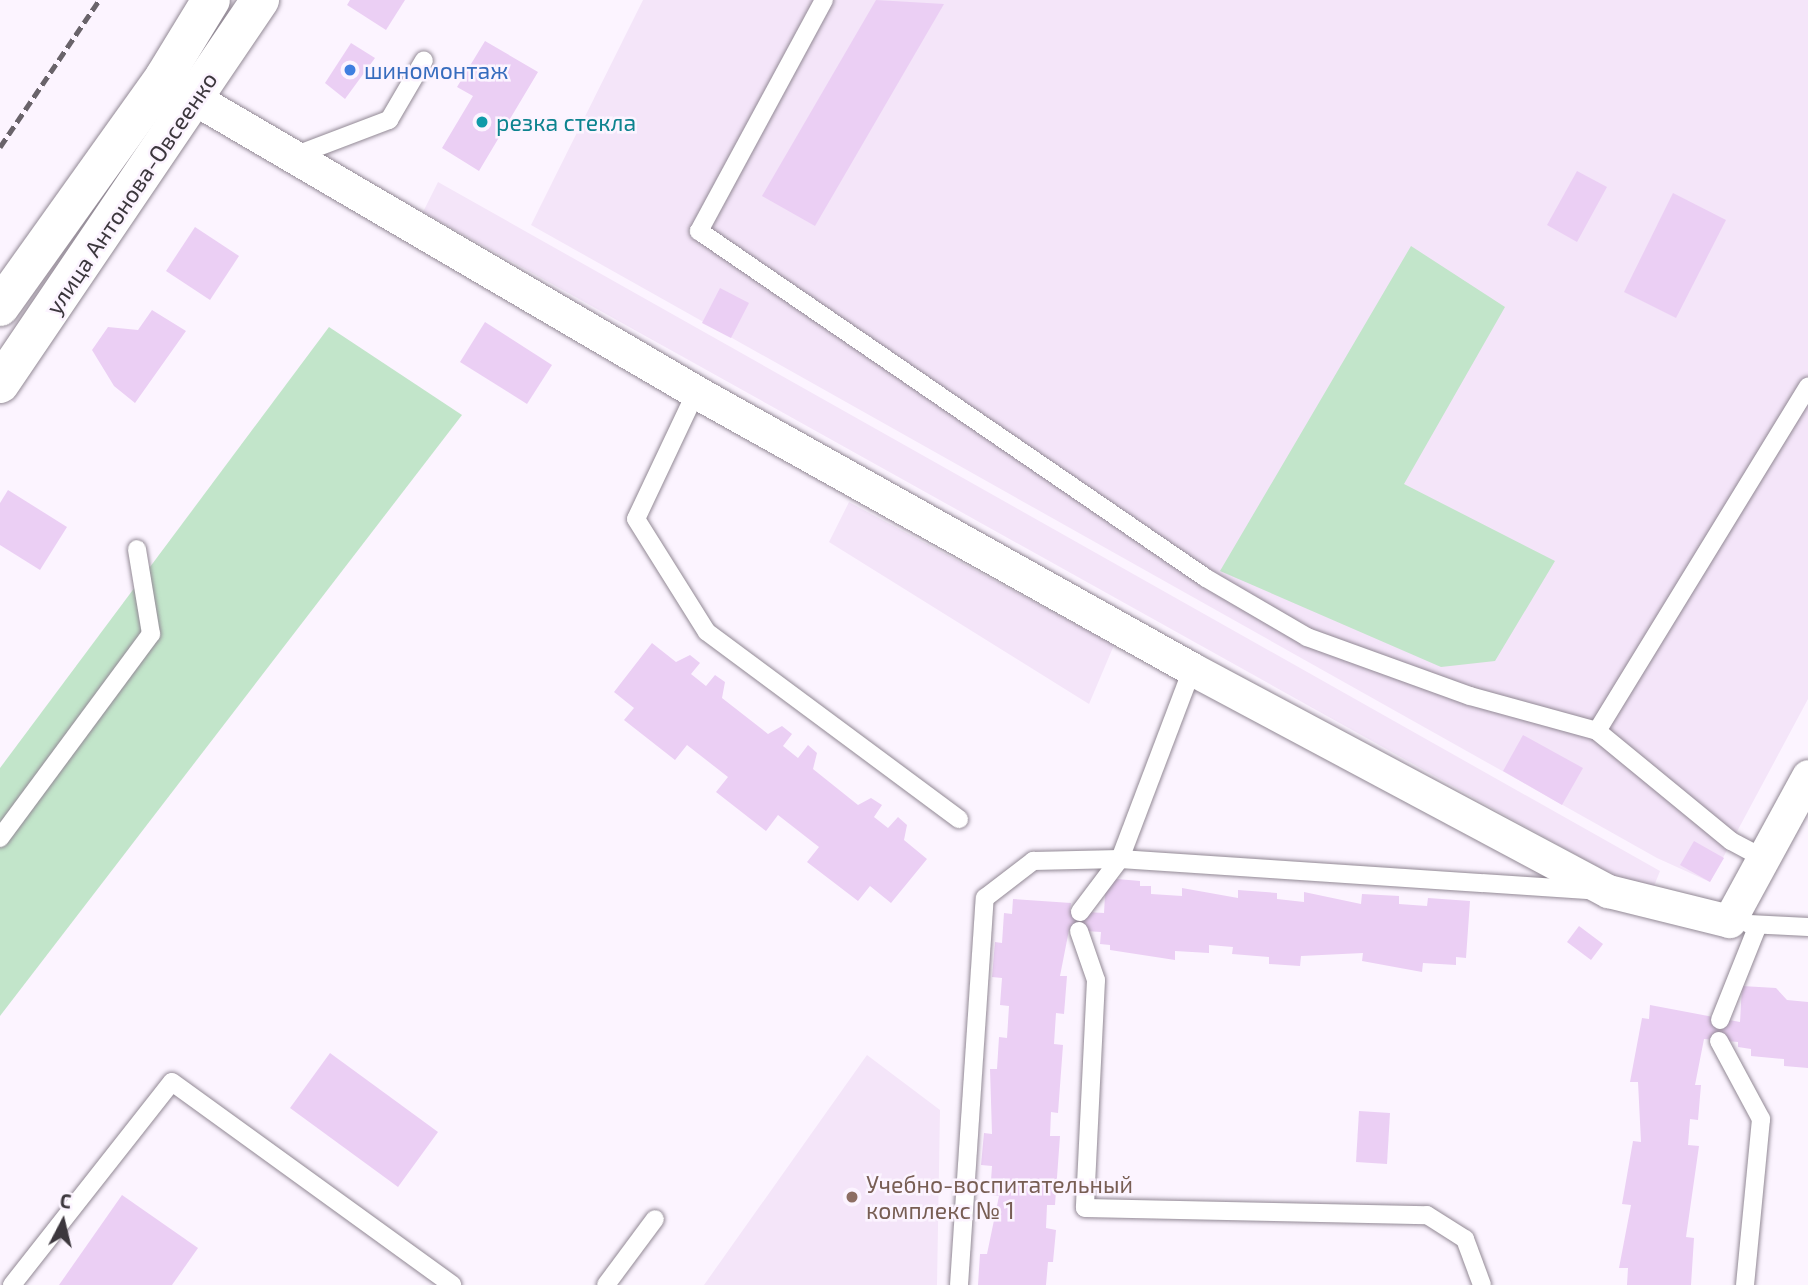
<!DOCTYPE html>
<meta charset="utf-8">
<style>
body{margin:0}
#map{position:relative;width:1808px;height:1285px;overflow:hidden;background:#fcf4ff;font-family:"Exo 2",sans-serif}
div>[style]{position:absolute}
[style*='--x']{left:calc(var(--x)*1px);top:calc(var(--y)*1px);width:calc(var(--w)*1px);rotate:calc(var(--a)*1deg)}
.built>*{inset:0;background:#f4e5f9}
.green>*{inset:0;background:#c2e5ca}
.building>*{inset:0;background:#ebcff4}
.roads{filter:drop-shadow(0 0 2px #928995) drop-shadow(0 0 2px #928995)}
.lane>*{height:18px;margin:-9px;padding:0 9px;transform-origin:9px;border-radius:9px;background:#fff}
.street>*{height:33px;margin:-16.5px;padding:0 16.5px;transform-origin:16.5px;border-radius:16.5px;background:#fff}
.highway>*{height:38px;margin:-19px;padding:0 19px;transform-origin:19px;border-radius:19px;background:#fff}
.rail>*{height:5px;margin-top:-2.5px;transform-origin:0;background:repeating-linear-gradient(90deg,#69636a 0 10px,transparent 0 15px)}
.dots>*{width:19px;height:19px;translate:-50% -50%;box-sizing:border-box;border:4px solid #fcf4ff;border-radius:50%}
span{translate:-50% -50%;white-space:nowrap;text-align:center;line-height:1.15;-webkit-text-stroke:5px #fcf4ff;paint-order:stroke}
.shop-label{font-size:23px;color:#366cbe}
.left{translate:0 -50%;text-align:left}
.culture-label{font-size:23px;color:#0d838f}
.street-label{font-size:23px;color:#3c373d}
.education-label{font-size:23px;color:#785e54}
.north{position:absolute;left:28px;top:1187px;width:70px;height:70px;-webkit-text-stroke:5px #fcf4ff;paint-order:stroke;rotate:7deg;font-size:19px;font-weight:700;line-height:28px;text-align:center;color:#3c373d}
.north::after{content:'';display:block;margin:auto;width:24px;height:32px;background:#3c373d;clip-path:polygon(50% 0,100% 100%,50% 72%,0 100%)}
</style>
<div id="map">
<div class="built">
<div style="clip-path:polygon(643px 0,1808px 0,1808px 699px,1710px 882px,1657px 858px,531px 225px)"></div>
<div style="clip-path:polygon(438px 182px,1660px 871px,1650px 896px,423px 212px)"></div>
<div style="clip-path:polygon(849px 502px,1114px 645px,1089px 704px,829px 542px)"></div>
<div style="clip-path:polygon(867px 1055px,940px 1110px,937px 1285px,704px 1285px)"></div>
</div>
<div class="green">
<div style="clip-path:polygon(1411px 246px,1505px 307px,1404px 484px,1555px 561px,1495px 661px,1441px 667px,1220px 571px)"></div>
<div style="clip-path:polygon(329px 327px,462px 415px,0 1016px,0 768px)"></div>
</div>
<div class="building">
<div style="clip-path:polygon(350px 0,405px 0,386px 30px,347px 5px)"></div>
<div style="clip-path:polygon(876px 0,944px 4px,815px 226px,762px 196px)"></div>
<div style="clip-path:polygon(485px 41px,538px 72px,479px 171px,442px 148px,473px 96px,457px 87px)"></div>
<div style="clip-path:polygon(351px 43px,375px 58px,345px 99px,325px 83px)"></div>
<div style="clip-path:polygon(1577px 171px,1607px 187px,1577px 242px,1547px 225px)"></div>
<div style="clip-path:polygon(1673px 193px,1726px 220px,1676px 318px,1624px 292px)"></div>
<div style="clip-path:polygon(195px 227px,239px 256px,210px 300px,166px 271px)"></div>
<div style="clip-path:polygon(720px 288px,749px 303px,731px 338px,702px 323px)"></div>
<div style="clip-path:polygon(152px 310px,186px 331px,135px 403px,114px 386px,92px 350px,108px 327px,138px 330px)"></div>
<div style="clip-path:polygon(485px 322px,552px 365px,527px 404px,460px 362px)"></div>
<div style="clip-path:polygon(8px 490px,67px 527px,40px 570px,0 545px,0 503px)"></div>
<div style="clip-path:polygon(652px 643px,676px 662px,690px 655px,700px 663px,691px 674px,706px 686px,715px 675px,725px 682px,722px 698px,768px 734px,782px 726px,792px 734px,783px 746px,798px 758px,808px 745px,817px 753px,813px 769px,858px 805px,871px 798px,882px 805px,874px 817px,888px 828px,898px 817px,907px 825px,904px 840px,927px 859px,891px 903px,870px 886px,858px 901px,807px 862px,819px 847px,778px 815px,766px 831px,716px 792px,728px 777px,687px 745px,675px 760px,624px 720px,634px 708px,614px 692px)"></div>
<div style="clip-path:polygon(1523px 735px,1583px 768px,1562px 805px,1503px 771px)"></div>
<div style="clip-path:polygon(1694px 841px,1724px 858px,1710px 882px,1680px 865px)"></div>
<div style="clip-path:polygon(1106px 878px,1140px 881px,1140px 886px,1151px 886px,1151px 894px,1182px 896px,1182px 888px,1238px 898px,1238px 890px,1277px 893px,1277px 899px,1304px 902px,1304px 892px,1361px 904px,1362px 894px,1399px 896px,1399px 904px,1427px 906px,1428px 898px,1470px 901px,1466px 958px,1456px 957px,1456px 965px,1423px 963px,1422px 972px,1362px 961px,1363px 953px,1301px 956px,1300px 966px,1269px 964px,1269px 957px,1232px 954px,1233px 947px,1209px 945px,1209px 953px,1175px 951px,1175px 960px,1110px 950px,1110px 945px,1100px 944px,1101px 932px,1069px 930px,1060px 976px,1067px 976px,1064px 1014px,1056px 1013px,1054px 1044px,1063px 1045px,1058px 1113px,1051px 1112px,1050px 1136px,1060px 1136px,1055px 1205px,1047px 1205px,1046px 1228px,1056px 1230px,1053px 1262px,1048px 1262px,1046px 1285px,978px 1285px,980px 1254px,987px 1254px,999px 1196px,990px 1195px,992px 1166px,981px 1165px,984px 1133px,992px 1134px,990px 1069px,997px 1069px,999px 1037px,1007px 1038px,1009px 1006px,1000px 1005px,1002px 978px,992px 977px,995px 942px,1002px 943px,1004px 913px,1012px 914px,1013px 899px,1071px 903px,1070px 911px,1104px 913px)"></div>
<div style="clip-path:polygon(1579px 926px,1603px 944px,1591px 960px,1567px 942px)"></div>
<div style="clip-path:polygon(1742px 986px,1776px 988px,1787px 1000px,1808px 1002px,1808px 1068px,1784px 1066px,1784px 1059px,1751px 1056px,1751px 1049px,1738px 1047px,1738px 1042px,1704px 1039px,1695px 1085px,1701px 1085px,1698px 1120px,1690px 1119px,1688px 1145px,1699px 1146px,1686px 1237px,1694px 1238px,1691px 1285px,1627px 1285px,1628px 1268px,1619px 1268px,1631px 1205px,1622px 1204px,1633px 1141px,1641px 1142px,1638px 1082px,1630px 1082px,1642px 1018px,1649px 1019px,1650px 1005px,1740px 1022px)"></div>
<div style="clip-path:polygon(330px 1053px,438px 1132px,398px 1187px,290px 1108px)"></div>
<div style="clip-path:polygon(1359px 1111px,1390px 1113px,1387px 1164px,1356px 1162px)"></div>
<div style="clip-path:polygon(122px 1195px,198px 1248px,172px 1285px,59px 1285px)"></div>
</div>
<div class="roads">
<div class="lane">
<div style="--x:824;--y:0;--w:263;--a:118.4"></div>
<div style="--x:699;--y:231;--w:614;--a:34.39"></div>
<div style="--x:1206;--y:578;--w:117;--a:30.3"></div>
<div style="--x:1307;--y:637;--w:173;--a:19.9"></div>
<div style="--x:1470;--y:696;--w:132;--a:15.4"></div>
<div style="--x:294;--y:156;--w:102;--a:-20.8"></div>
<div style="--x:389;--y:120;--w:69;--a:-59.7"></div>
<div style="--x:696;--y:392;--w:140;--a:115.3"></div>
<div style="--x:636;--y:519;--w:133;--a:57.9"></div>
<div style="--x:707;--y:632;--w:314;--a:36.6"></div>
<div style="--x:0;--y:838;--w:254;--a:-53.5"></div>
<div style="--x:151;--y:634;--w:86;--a:-99.4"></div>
<div style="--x:1763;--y:858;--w:36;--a:-152"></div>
<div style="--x:1731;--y:841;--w:173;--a:-140.6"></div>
<div style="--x:1597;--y:731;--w:404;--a:-58.5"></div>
<div style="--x:1080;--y:912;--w:66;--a:-53"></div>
<div style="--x:1120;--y:859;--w:203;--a:-69.2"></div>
<div style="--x:1749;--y:924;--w:59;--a:2.9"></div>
<div style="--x:1079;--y:931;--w:52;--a:70.9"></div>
<div style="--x:1096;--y:980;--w:228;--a:92.8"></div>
<div style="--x:1085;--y:1208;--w:342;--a:1.2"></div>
<div style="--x:1427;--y:1215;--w:45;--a:32.3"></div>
<div style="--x:1465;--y:1239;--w:49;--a:69.7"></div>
<div style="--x:1720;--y:1020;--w:102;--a:-68.2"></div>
<div style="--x:1719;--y:1041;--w:89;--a:61.7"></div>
<div style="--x:1761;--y:1119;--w:167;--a:95.5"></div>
<div style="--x:12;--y:1285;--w:258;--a:-51.8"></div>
<div style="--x:172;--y:1082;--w:346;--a:35.9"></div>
<div style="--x:606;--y:1285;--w:82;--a:-53.4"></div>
<div style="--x:959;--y:1285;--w:388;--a:-86.2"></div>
<div style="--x:985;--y:898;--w:61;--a:-37.6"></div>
<div style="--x:1033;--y:861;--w:87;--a:-1.3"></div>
<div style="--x:1120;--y:859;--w:472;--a:3.8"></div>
</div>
<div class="street">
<div style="--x:197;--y:100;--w:578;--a:30.33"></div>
<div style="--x:696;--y:392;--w:568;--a:29.18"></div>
<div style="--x:1192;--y:669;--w:472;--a:28.1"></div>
<div style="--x:1608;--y:891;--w:125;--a:13.9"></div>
<div style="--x:1729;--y:921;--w:165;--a:-61.4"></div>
</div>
<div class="highway">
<div style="--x:0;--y:307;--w:282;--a:-54.5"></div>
<div style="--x:164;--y:77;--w:90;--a:-58.6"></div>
<div style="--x:0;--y:384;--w:464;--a:-55.9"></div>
</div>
</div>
<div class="rail">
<div style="--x:0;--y:147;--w:177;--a:-56"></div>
</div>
<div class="dots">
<div style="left:350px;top:70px;background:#3f7fe0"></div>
<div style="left:482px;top:122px;background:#0f9aa8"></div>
<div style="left:852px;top:1197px;background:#8d6e63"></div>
</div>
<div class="shop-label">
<span class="left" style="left:364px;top:70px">шиномонтаж</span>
</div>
<div class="culture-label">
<span class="left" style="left:496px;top:122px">резка стекла</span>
</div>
<div class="street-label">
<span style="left:131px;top:193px;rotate:-56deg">улица Антонова-Овсеенко</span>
</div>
<div class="education-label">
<span class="left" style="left:866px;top:1197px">Учебно-воспитательный<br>комплекс № 1</span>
</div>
<div class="north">С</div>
</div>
